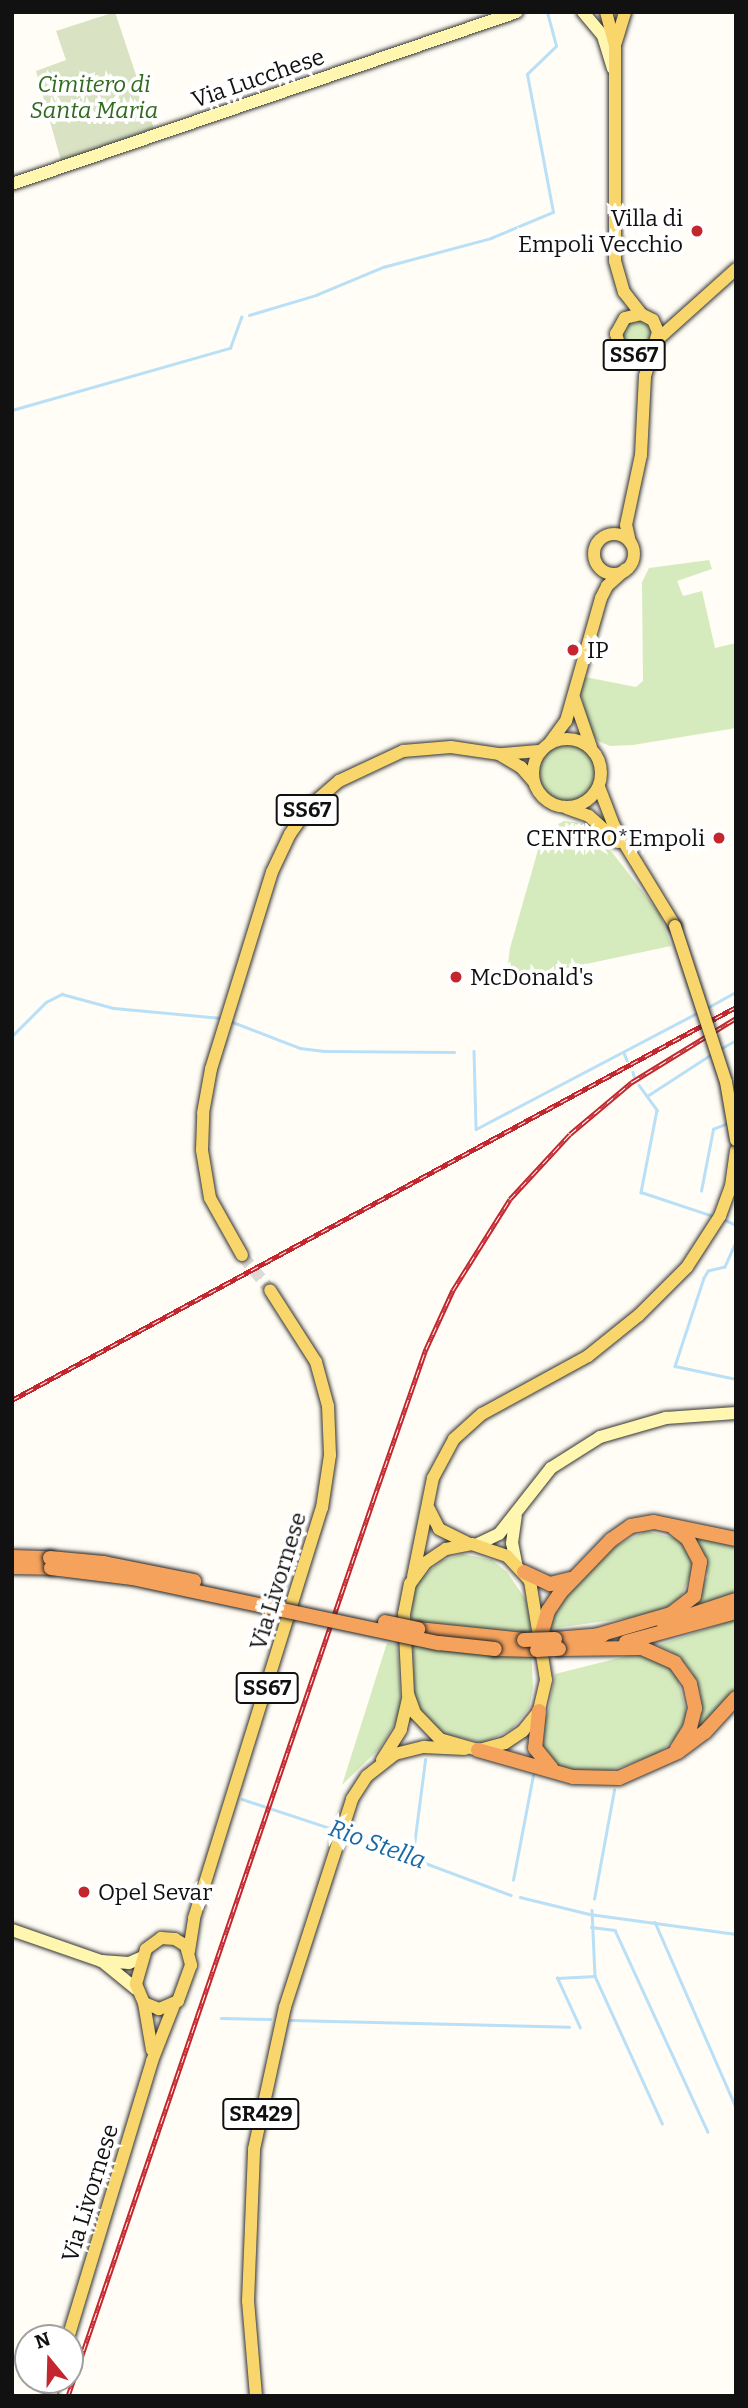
<!DOCTYPE html>
<style>
body{margin:0}
#map{position:relative;width:748px;height:2408px;overflow:hidden;background:#fffdf5;font-family:Bitter,serif}
div>[style]{position:absolute}
[style*='--x']{left:calc(var(--x)*1px);top:calc(var(--y)*1px);width:calc(var(--w)*1px);rotate:calc(var(--a)*1deg)}
.green>*{inset:0;background:#d5ebbd}
.round{border-radius:50%}
.cemetery>*{inset:0;background:#d9e3c4}
.stream>*{height:2.5px;margin:-1.25px;padding:0 1.25px;transform-origin:1.25px;border-radius:1.25px;background:#b9e0f7}
.primary-tunnel>*{height:12px;margin-top:-6px;transform-origin:0;background:repeating-linear-gradient(90deg,#dbdad3 0 12px,transparent 0 18px)}
.roads{filter:drop-shadow(0 0 2px #333) drop-shadow(0 0 2px #333)}
.secondary>*{height:12px;margin:-6px;padding:0 6px;transform-origin:6px;border-radius:6px;background:#fff6b0}
.primary>*{height:12px;margin:-6px;padding:0 6px;transform-origin:6px;border-radius:6px;background:#f9d66b}
.primary>.ring{margin:-6px;padding:0;box-sizing:content-box;background:none;border:12px solid #f9d66b;border-radius:50%}
.highway>*{height:14px;margin:-7px;padding:0 7px;transform-origin:7px;border-radius:7px;background:#f5a25d}
.rail>*{height:5px;margin-top:-2.5px;transform-origin:0;background:repeating-linear-gradient(90deg,#fff 0 8px,#c4262e 0 16px);box-sizing:border-box;border-block:2px solid #c4262e}
.bridges{filter:drop-shadow(0 0 2px #222) drop-shadow(0 0 2px #222)}
.primary-bridge>*{height:12px;margin:-6px;padding:0 6px;transform-origin:6px;border-radius:6px;background:#f9d66b}
.highway-bridge>*{height:14px;margin:-7px;padding:0 7px;transform-origin:7px;border-radius:7px;background:#f5a25d}
.dots>*{width:19px;height:19px;translate:-50% -50%;box-sizing:border-box;border:4px solid #fff;border-radius:50%}
span{translate:-50% -50%;white-space:nowrap;text-align:center;line-height:1.15;-webkit-text-stroke:7px #fff;paint-order:stroke}
.shield-label span{padding:2px 5px;background:#fff;border:2px solid;border-radius:5px;-webkit-text-stroke-width:0}
.shield-label{font-size:21px;color:#111;font-weight:700}
.street-label{font-size:23px;color:#111}
.park-label{font-size:23px;color:#2f6b1f;font-style:italic}
.poi-label{font-size:23px;color:#111}
.right{translate:-100% -50%;text-align:right}
.left{translate:0 -50%;text-align:left}
.water-label{font-size:24px;color:#1768a6;font-style:italic}
.frame{position:absolute;inset:0;border:14px solid #111;pointer-events:none}
.north{position:absolute;left:14px;top:2324px;width:70px;height:70px;box-sizing:border-box;background:#fff;border:2px solid #a0a0a0;border-radius:50%;rotate:341deg;font-size:19px;font-weight:700;line-height:28px;text-align:center;color:#111}
.north::after{content:'';display:block;margin:auto;width:24px;height:32px;background:#c4262e;clip-path:polygon(50% 0,100% 100%,50% 72%,0 100%)}
</style>
<div id="map">
<div class="green">
<div class="round" style="left:623px;top:321px;width:28px;height:28px"></div>
<div style="clip-path:polygon(709px 560px,712px 569px,677px 581px,683px 596px,702px 591px,715px 648px,736px 643px,736px 728px,633px 745px,610px 746px,598px 741px,591px 732px,580px 691px,585px 677px,636px 687px,643px 681px,642px 582px,649px 568px)"></div>
<div class="round" style="left:538px;top:744px;width:58px;height:58px"></div>
<div style="clip-path:polygon(564px 821px,580px 823px,597px 833px,660px 914px,671px 946px,506px 981px,510px 948px,540px 843px,552px 827px)"></div>
<div style="clip-path:polygon(646px 1531px,679px 1539px,690px 1553px,692px 1571px,681px 1597px,664px 1609px,629px 1618px,547px 1629px,551px 1612px,608px 1550px)"></div>
<div style="clip-path:polygon(689px 1533px,736px 1547px,736px 1592px,688px 1609px,708px 1576px,699px 1543px)"></div>
<div style="clip-path:polygon(463px 1554px,492px 1560px,507px 1572px,526px 1600px,530px 1619px,533px 1688px,529px 1708px,512px 1729px,484px 1743px,439px 1733px,422px 1715px,414px 1695px,412px 1597px,417px 1582px,441px 1561px)"></div>
<div style="clip-path:polygon(736px 1619px,736px 1688px,724px 1705px,692px 1733px,701px 1694px,692px 1672px,679px 1656px,658px 1645px)"></div>
<div style="clip-path:polygon(387px 1643px,397px 1644px,401px 1705px,397px 1720px,379px 1749px,342px 1785px)"></div>
<div style="clip-path:polygon(635px 1654px,664px 1662px,677px 1675px,687px 1716px,674px 1740px,657px 1754px,609px 1771px,576px 1771px,552px 1764px,539px 1749px,539px 1727px,548px 1713px,555px 1674px)"></div>
</div>
<div class="cemetery">
<div style="clip-path:polygon(115px 12px,154px 129px,61px 161px,36px 71px,66px 60px,56px 31px)"></div>
</div>
<div class="stream">
<div style="--x:201;--y:12;--w:38;--a:0"></div>
<div style="--x:249;--y:315;--w:70;--a:-16.6"></div>
<div style="--x:316;--y:295;--w:73;--a:-22.7"></div>
<div style="--x:383;--y:267;--w:112;--a:-15"></div>
<div style="--x:491;--y:238;--w:67;--a:-22.8"></div>
<div style="--x:553;--y:212;--w:140;--a:-100.7"></div>
<div style="--x:527;--y:74;--w:40;--a:-44"></div>
<div style="--x:556;--y:46;--w:35;--a:-105"></div>
<div style="--x:12;--y:410;--w:227;--a:-15.9"></div>
<div style="--x:230;--y:348;--w:33;--a:-70"></div>
<div style="--x:705;--y:1009;--w:35;--a:-29"></div>
<div style="--x:230;--y:1021;--w:75;--a:21.1"></div>
<div style="--x:300;--y:1048;--w:24;--a:7"></div>
<div style="--x:324;--y:1051;--w:130;--a:0.4"></div>
<div style="--x:12;--y:1036;--w:48;--a:-45"></div>
<div style="--x:46;--y:1002;--w:18;--a:-27"></div>
<div style="--x:62;--y:994;--w:54;--a:15.1"></div>
<div style="--x:114;--y:1008;--w:107;--a:5.3"></div>
<div style="--x:720;--y:1049;--w:18;--a:-29"></div>
<div style="--x:474;--y:1051;--w:78;--a:88.5"></div>
<div style="--x:476;--y:1129;--w:252;--a:-27.7"></div>
<div style="--x:624;--y:1053;--w:8;--a:67"></div>
<div style="--x:633;--y:1072;--w:4;--a:76"></div>
<div style="--x:639;--y:1085;--w:31;--a:54"></div>
<div style="--x:657;--y:1110;--w:84;--a:101"></div>
<div style="--x:641;--y:1192;--w:76;--a:18.4"></div>
<div style="--x:647;--y:1096;--w:77;--a:-32.9"></div>
<div style="--x:701;--y:1191;--w:63;--a:-79"></div>
<div style="--x:713;--y:1129;--w:18;--a:-22"></div>
<div style="--x:723;--y:1219;--w:14;--a:25"></div>
<div style="--x:736;--y:1242;--w:27;--a:114"></div>
<div style="--x:725;--y:1267;--w:17;--a:167"></div>
<div style="--x:708;--y:1271;--w:8;--a:120"></div>
<div style="--x:704;--y:1278;--w:93;--a:108.2"></div>
<div style="--x:675;--y:1366;--w:62;--a:12"></div>
<div style="--x:242;--y:1799;--w:102;--a:18.3"></div>
<div style="--x:345;--y:1833;--w:177;--a:20.5"></div>
<div style="--x:414;--y:1845;--w:86;--a:-82.6"></div>
<div style="--x:513;--y:1880;--w:107;--a:-79.2"></div>
<div style="--x:520;--y:1897;--w:71;--a:13.8"></div>
<div style="--x:589;--y:1914;--w:148;--a:7.7"></div>
<div style="--x:594;--y:1899;--w:111;--a:-79.6"></div>
<div style="--x:592;--y:1910;--w:66;--a:87.4"></div>
<div style="--x:595;--y:1976;--w:162;--a:65.5"></div>
<div style="--x:655;--y:1922;--w:202;--a:66.4"></div>
<div style="--x:591;--y:1927;--w:24;--a:7"></div>
<div style="--x:615;--y:1930;--w:222;--a:65.3"></div>
<div style="--x:221;--y:2018;--w:49;--a:1.2"></div>
<div style="--x:291;--y:2020;--w:278;--a:1.4"></div>
<div style="--x:580;--y:2028;--w:55;--a:-114.7"></div>
<div style="--x:557;--y:1978;--w:38;--a:-3"></div>
</div>
<div class="primary-tunnel">
<div style="--x:242;--y:1255;--w:45;--a:51.3"></div>
</div>
<div class="roads">
<div class="secondary">
<div style="--x:583;--y:12;--w:31;--a:50"></div>
<div style="--x:603;--y:36;--w:34;--a:73"></div>
<div style="--x:12;--y:184;--w:533;--a:-18.81"></div>
<div style="--x:476;--y:1545;--w:25;--a:-26"></div>
<div style="--x:499;--y:1534;--w:84;--a:-51.8"></div>
<div style="--x:551;--y:1468;--w:58;--a:-32.3"></div>
<div style="--x:600;--y:1437;--w:69;--a:-16.1"></div>
<div style="--x:666;--y:1418;--w:70;--a:-4.1"></div>
<div style="--x:516;--y:1563;--w:20;--a:-101"></div>
<div style="--x:512;--y:1543;--w:27;--a:-82"></div>
<div style="--x:12;--y:1930;--w:94;--a:19.2"></div>
<div style="--x:101;--y:1961;--w:28;--a:4"></div>
<div style="--x:129;--y:1963;--w:15;--a:-23"></div>
<div style="--x:102;--y:1961;--w:44;--a:39.5"></div>
</div>
<div class="primary">
<div style="--x:606;--y:12;--w:34;--a:75"></div>
<div style="--x:615;--y:45;--w:216;--a:90"></div>
<div style="--x:615;--y:261;--w:32;--a:74"></div>
<div style="--x:624;--y:292;--w:28;--a:52"></div>
<div style="--x:641;--y:314;--w:13;--a:27"></div>
<div style="--x:653;--y:320;--w:13;--a:67"></div>
<div style="--x:658;--y:332;--w:18;--a:106"></div>
<div style="--x:653;--y:349;--w:18;--a:158"></div>
<div style="--x:636;--y:356;--w:18;--a:-151"></div>
<div style="--x:620;--y:347;--w:14;--a:-107"></div>
<div style="--x:616;--y:334;--w:18;--a:-61"></div>
<div style="--x:625;--y:318;--w:16;--a:-14"></div>
<div style="--x:616;--y:42;--w:31;--a:-73"></div>
<div style="--x:658;--y:339;--w:105;--a:-41.9"></div>
<div class="ring" style="left:594px;top:534px;width:28px;height:28px"></div>
<div style="--x:630;--y:542;--w:17;--a:-103"></div>
<div style="--x:626;--y:525;--w:72;--a:-77.9"></div>
<div style="--x:641;--y:455;--w:79;--a:-87.1"></div>
<div style="--x:645;--y:376;--w:28;--a:-73"></div>
<div style="--x:574;--y:698;--w:52;--a:70.9"></div>
<div class="ring" style="left:533px;top:739px;width:56px;height:56px"></div>
<div style="--x:549;--y:744;--w:29;--a:-54"></div>
<div style="--x:566;--y:721;--w:128;--a:-74.1"></div>
<div style="--x:601;--y:598;--w:13;--a:-63"></div>
<div style="--x:607;--y:586;--w:25;--a:-42"></div>
<div style="--x:503;--y:754;--w:38;--a:-5"></div>
<div style="--x:599;--y:787;--w:42;--a:69"></div>
<div style="--x:614;--y:826;--w:117;--a:58.6"></div>
<div style="--x:567;--y:808;--w:23;--a:20"></div>
<div style="--x:589;--y:816;--w:39;--a:42"></div>
<div style="--x:242;--y:1255;--w:65;--a:-119.3"></div>
<div style="--x:210;--y:1198;--w:49;--a:-99.5"></div>
<div style="--x:202;--y:1150;--w:37;--a:-88"></div>
<div style="--x:203;--y:1113;--w:45;--a:-79.7"></div>
<div style="--x:211;--y:1069;--w:206;--a:-72.8"></div>
<div style="--x:272;--y:872;--w:42;--a:-64.7"></div>
<div style="--x:290;--y:834;--w:33;--a:-55"></div>
<div style="--x:309;--y:807;--w:40;--a:-41"></div>
<div style="--x:339;--y:781;--w:71;--a:-25.1"></div>
<div style="--x:403;--y:751;--w:48;--a:-4.8"></div>
<div style="--x:451;--y:747;--w:49;--a:8.3"></div>
<div style="--x:499;--y:754;--w:26;--a:31"></div>
<div style="--x:521;--y:767;--w:20;--a:49"></div>
<div style="--x:429;--y:1509;--w:22;--a:63"></div>
<div style="--x:439;--y:1529;--w:32;--a:26"></div>
<div style="--x:472;--y:1544;--w:37;--a:19"></div>
<div style="--x:507;--y:1556;--w:34;--a:47"></div>
<div style="--x:530;--y:1581;--w:100;--a:80.8"></div>
<div style="--x:546;--y:1680;--w:32;--a:103"></div>
<div style="--x:539;--y:1711;--w:26;--a:129"></div>
<div style="--x:523;--y:1731;--w:22;--a:146"></div>
<div style="--x:505;--y:1743;--w:28;--a:165"></div>
<div style="--x:478;--y:1750;--w:40;--a:-164"></div>
<div style="--x:440;--y:1739;--w:36;--a:-134"></div>
<div style="--x:415;--y:1713;--w:20;--a:-110"></div>
<div style="--x:408;--y:1694;--w:80;--a:-92.9"></div>
<div style="--x:404;--y:1614;--w:31;--a:-79"></div>
<div style="--x:410;--y:1584;--w:26;--a:-54"></div>
<div style="--x:425;--y:1563;--w:25;--a:-34"></div>
<div style="--x:446;--y:1549;--w:26;--a:-11"></div>
<div style="--x:413;--y:1577;--w:101;--a:-78.6"></div>
<div style="--x:433;--y:1478;--w:44;--a:-61.7"></div>
<div style="--x:454;--y:1439;--w:38;--a:-42"></div>
<div style="--x:482;--y:1414;--w:121;--a:-28.7"></div>
<div style="--x:588;--y:1356;--w:65;--a:-38.8"></div>
<div style="--x:639;--y:1315;--w:68;--a:-45"></div>
<div style="--x:687;--y:1267;--w:61;--a:-57.1"></div>
<div style="--x:720;--y:1216;--w:32;--a:-70"></div>
<div style="--x:731;--y:1186;--w:36;--a:-82"></div>
<div style="--x:382;--y:1760;--w:36;--a:-58"></div>
<div style="--x:401;--y:1729;--w:32;--a:-77"></div>
<div style="--x:161;--y:1938;--w:14;--a:4"></div>
<div style="--x:175;--y:1939;--w:13;--a:32"></div>
<div style="--x:186;--y:1946;--w:20;--a:75"></div>
<div style="--x:191;--y:1965;--w:38;--a:110"></div>
<div style="--x:178;--y:2001;--w:21;--a:157"></div>
<div style="--x:159;--y:2009;--w:16;--a:-158"></div>
<div style="--x:144;--y:2003;--w:21;--a:-113"></div>
<div style="--x:136;--y:1984;--w:36;--a:-74"></div>
<div style="--x:146;--y:1949;--w:19;--a:-36"></div>
<div style="--x:189;--y:1951;--w:33;--a:-81"></div>
<div style="--x:194;--y:1918;--w:430;--a:-72.7"></div>
<div style="--x:322;--y:1508;--w:54;--a:-81.4"></div>
<div style="--x:330;--y:1455;--w:49;--a:-92.3"></div>
<div style="--x:328;--y:1406;--w:46;--a:-105.3"></div>
<div style="--x:316;--y:1362;--w:85;--a:-122.6"></div>
<div style="--x:144;--y:2003;--w:48;--a:80.3"></div>
<div style="--x:68;--y:2338;--w:289;--a:-73.1"></div>
<div style="--x:152;--y:2061;--w:60;--a:-68.6"></div>
<div style="--x:50;--y:2396;--w:17;--a:-73"></div>
<div style="--x:256;--y:2396;--w:95;--a:-94.8"></div>
<div style="--x:248;--y:2301;--w:152;--a:-87.7"></div>
<div style="--x:254;--y:2149;--w:145;--a:-77.7"></div>
<div style="--x:285;--y:2007;--w:219;--a:-72.1"></div>
<div style="--x:352;--y:1799;--w:27;--a:-57"></div>
<div style="--x:367;--y:1776;--w:36;--a:-38"></div>
<div style="--x:395;--y:1754;--w:30;--a:-14"></div>
<div style="--x:424;--y:1747;--w:41;--a:2.8"></div>
</div>
<div class="highway">
<div style="--x:12;--y:1557;--w:38;--a:2"></div>
<div style="--x:12;--y:1567;--w:39;--a:1"></div>
<div style="--x:524;--y:1572;--w:29;--a:25"></div>
<div style="--x:550;--y:1584;--w:21;--a:-14"></div>
<div style="--x:664;--y:1624;--w:76;--a:-18.4"></div>
<div style="--x:418;--y:1629;--w:107;--a:5.9"></div>
<div style="--x:542;--y:1632;--w:22;--a:-74"></div>
<div style="--x:548;--y:1611;--w:22;--a:-56"></div>
<div style="--x:560;--y:1593;--w:74;--a:-46.1"></div>
<div style="--x:611;--y:1540;--w:24;--a:-35"></div>
<div style="--x:631;--y:1526;--w:23;--a:-10"></div>
<div style="--x:654;--y:1522;--w:84;--a:11.7"></div>
<div style="--x:595;--y:1636;--w:79;--a:-16.1"></div>
<div style="--x:671;--y:1614;--w:29;--a:-38"></div>
<div style="--x:694;--y:1596;--w:35;--a:-80"></div>
<div style="--x:700;--y:1562;--w:26;--a:-118"></div>
<div style="--x:688;--y:1539;--w:18;--a:-142"></div>
<div style="--x:555;--y:1639;--w:48;--a:-4.8"></div>
<div style="--x:626;--y:1642;--w:114;--a:-15.3"></div>
<div style="--x:495;--y:1649;--w:42;--a:1.4"></div>
<div style="--x:559;--y:1649;--w:83;--a:-0.7"></div>
<div style="--x:642;--y:1648;--w:36;--a:24"></div>
<div style="--x:675;--y:1663;--w:26;--a:54"></div>
<div style="--x:690;--y:1684;--w:25;--a:78"></div>
<div style="--x:695;--y:1708;--w:21;--a:104"></div>
<div style="--x:690;--y:1728;--w:25;--a:122"></div>
<div style="--x:539;--y:1711;--w:37;--a:96"></div>
<div style="--x:535;--y:1748;--w:26;--a:51"></div>
<div style="--x:478;--y:1750;--w:99;--a:15.9"></div>
<div style="--x:573;--y:1777;--w:46;--a:1.2"></div>
<div style="--x:619;--y:1778;--w:64;--a:-23.8"></div>
<div style="--x:678;--y:1752;--w:34;--a:-37"></div>
<div style="--x:705;--y:1732;--w:46;--a:-47.6"></div>
</div>
</div>
<div class="rail">
<div style="--x:12;--y:1400;--w:824;--a:-28.49"></div>
<div style="--x:68;--y:2396;--w:949;--a:-71.18"></div>
<div style="--x:374;--y:1498;--w:158;--a:-70.8"></div>
<div style="--x:426;--y:1349;--w:65;--a:-65.4"></div>
<div style="--x:453;--y:1290;--w:107;--a:-57.9"></div>
<div style="--x:510;--y:1199;--w:88;--a:-47.3"></div>
<div style="--x:570;--y:1134;--w:81;--a:-40"></div>
<div style="--x:632;--y:1082;--w:122;--a:-31.6"></div>
</div>
<div class="bridges">
<div class="primary-bridge">
<div style="--x:675;--y:926;--w:164;--a:71.9"></div>
<div style="--x:726;--y:1082;--w:59;--a:80.2"></div>
</div>
<div class="highway-bridge">
<div style="--x:50;--y:1558;--w:54;--a:5.3"></div>
<div style="--x:104;--y:1563;--w:92;--a:11.3"></div>
<div style="--x:51;--y:1568;--w:82;--a:7"></div>
<div style="--x:132;--y:1578;--w:314;--a:12"></div>
<div style="--x:439;--y:1643;--w:56;--a:6.1"></div>
<div style="--x:385;--y:1622;--w:34;--a:12"></div>
<div style="--x:524;--y:1640;--w:31;--a:-2"></div>
<div style="--x:537;--y:1650;--w:22;--a:-3"></div>
</div>
</div>
<div class="dots">
<div style="left:697px;top:231px;background:#c4262e"></div>
<div style="left:573px;top:650px;background:#c4262e"></div>
<div style="left:719px;top:838px;background:#c4262e"></div>
<div style="left:456px;top:977px;background:#c4262e"></div>
<div style="left:84px;top:1892px;background:#c4262e"></div>
</div>
<div class="shield-label">
<span style="left:634px;top:355px">SS67</span>
<span style="left:307px;top:810px">SS67</span>
<span style="left:267px;top:1688px">SS67</span>
<span style="left:261px;top:2114px">SR429</span>
</div>
<div class="street-label">
<span style="left:258px;top:78px;rotate:-19deg">Via Lucchese</span>
<span style="left:278px;top:1581px;rotate:-73deg">Via Livornese</span>
<span style="left:90px;top:2193px;rotate:-73deg">Via Livornese</span>
</div>
<div class="park-label">
<span style="left:94px;top:97px">Cimitero di<br>Santa Maria</span>
</div>
<div class="poi-label">
<span class="right" style="left:683px;top:231px">Villa di<br>Empoli Vecchio</span>
<span class="left" style="left:587px;top:650px">IP</span>
<span class="right" style="left:705px;top:838px">CENTRO*Empoli</span>
<span class="left" style="left:470px;top:977px">McDonald's</span>
<span class="left" style="left:98px;top:1892px">Opel Sevar</span>
</div>
<div class="water-label">
<span style="left:377px;top:1845px;rotate:20deg">Rio Stella</span>
</div>
<div class="frame"></div>
<div class="north">N</div>
</div>
